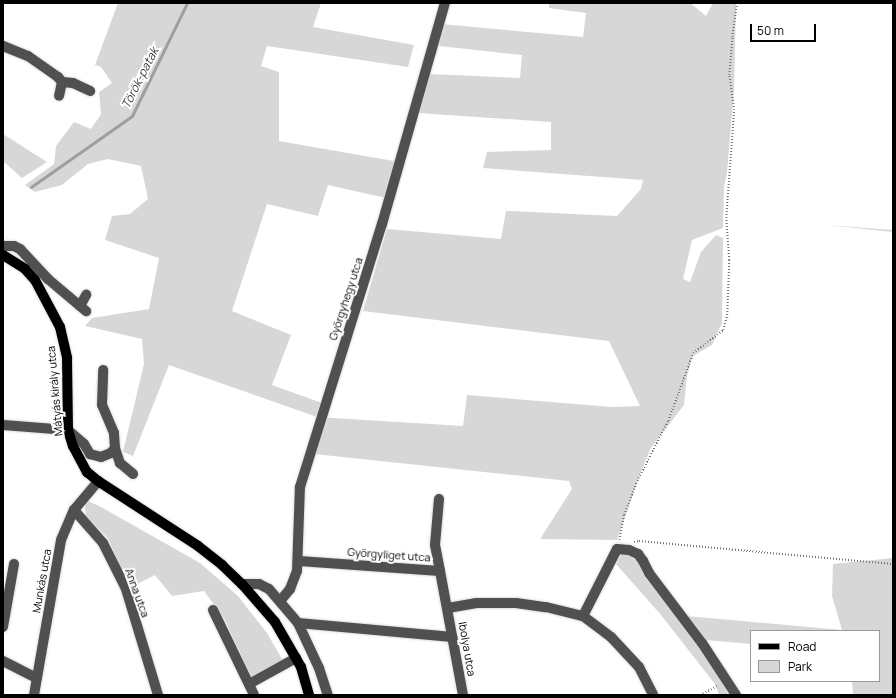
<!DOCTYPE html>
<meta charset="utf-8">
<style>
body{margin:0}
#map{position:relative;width:896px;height:698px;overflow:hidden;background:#fff;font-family:Manrope,sans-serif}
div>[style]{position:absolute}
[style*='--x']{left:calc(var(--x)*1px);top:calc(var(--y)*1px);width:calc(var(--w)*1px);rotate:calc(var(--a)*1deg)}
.green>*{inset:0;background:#d7d7d7}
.stream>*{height:2.5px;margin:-1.25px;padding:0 1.25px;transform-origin:1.25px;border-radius:1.25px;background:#9e9e9e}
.path>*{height:1.5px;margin-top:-0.75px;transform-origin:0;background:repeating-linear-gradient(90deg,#727272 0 1px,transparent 0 3px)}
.roads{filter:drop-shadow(0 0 1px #dbdbdb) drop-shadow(0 0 1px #dbdbdb)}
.minor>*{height:10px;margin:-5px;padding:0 5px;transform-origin:5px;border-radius:5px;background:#505050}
.major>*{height:10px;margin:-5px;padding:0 5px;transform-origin:5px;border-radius:5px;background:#000}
span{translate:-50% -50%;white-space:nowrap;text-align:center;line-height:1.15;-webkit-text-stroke:4px #fff;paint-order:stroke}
.street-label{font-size:11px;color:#000}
.water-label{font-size:12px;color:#3f3f3f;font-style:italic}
.frame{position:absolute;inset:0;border:4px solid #000;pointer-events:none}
.legend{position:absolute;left:750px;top:630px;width:130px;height:52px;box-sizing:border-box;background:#fff;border:1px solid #999;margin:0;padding:5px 7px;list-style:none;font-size:12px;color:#000}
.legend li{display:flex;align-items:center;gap:8px;height:20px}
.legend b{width:20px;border:1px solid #999}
.scale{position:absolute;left:750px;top:24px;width:66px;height:18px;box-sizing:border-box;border:2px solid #000;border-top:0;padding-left:5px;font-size:12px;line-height:14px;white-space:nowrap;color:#000;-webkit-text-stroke:3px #fff;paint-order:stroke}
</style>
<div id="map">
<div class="green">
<div style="clip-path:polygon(118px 3px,321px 3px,313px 27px,414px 45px,408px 67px,267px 46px,261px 66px,279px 72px,279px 141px,405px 163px,395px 200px,328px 185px,318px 216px,267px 204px,232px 311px,291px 335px,272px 385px,322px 403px,317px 417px,463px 426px,467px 395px,612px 407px,640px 406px,609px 341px,363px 311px,387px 229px,501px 239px,506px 211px,617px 216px,641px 189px,643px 180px,483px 168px,487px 152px,551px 150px,551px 122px,418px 113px,428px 74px,520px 78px,522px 55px,439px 46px,441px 24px,583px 37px,586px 13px,549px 8px,549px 3px,690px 3px,706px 16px,713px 3px,736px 3px,734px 90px,727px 173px,724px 187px,723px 228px,692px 240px,683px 279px,690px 282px,701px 252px,716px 235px,723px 238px,722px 323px,712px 345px,693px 356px,687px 376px,684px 405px,651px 448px,642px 469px,617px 540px,540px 539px,572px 489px,569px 481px,314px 454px,317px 417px,169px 365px,133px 456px,123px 452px,144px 364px,142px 339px,85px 326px,92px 318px,149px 309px,159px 258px,105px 240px,112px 216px,130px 214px,148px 199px,141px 166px,108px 159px,88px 164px,62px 185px,35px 192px,25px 185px,54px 164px,56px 146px,74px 122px,91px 129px,101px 114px,99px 92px,112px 83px,101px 67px,95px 65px)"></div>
<div style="clip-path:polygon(3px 134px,47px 162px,22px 178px,3px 161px)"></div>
<div style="clip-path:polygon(826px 225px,893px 230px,893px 232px)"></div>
<div style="clip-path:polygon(88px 501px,101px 507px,200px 563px,238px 596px,267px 633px,282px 659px,281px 663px,251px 677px,224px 618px,204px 591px,172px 596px,155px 575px,129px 588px,108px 538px,86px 517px,85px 506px)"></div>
<div style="clip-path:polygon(623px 550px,640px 563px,650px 583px,675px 615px,842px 630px,832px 596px,833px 564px,893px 558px,893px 695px,853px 695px,852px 681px,879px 681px,879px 631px,751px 631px,751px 644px,695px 639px,729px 695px,719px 695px,715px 684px,661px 615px,616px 564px)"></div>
</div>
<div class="stream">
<div style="--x:31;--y:187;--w:123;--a:-35.1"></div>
<div style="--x:132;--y:116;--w:126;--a:-64"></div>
</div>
<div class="path">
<div style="--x:619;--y:540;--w:25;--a:-79"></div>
<div style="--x:624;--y:515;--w:36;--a:-69"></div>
<div style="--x:637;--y:481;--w:68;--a:-62.7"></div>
<div style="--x:668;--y:421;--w:72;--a:-69.8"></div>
<div style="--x:693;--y:353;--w:38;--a:-37"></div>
<div style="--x:723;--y:330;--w:16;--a:-75"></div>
<div style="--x:727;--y:315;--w:55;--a:-87.9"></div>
<div style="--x:729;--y:260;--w:42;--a:-94.1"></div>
<div style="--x:726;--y:218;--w:108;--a:-85.8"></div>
<div style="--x:734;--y:110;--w:35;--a:-98"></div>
<div style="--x:729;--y:75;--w:38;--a:-85"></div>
<div style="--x:732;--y:37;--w:34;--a:-82"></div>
<div style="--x:634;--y:542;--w:5;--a:-11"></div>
<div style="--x:639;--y:541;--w:255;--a:5.2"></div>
<div style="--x:700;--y:695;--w:20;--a:-27"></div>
</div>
<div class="roads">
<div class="minor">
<div style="--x:3;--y:46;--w:27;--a:22"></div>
<div style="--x:28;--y:56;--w:37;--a:35"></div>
<div style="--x:58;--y:77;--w:6;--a:51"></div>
<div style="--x:62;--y:82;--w:14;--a:102"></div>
<div style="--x:62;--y:82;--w:11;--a:5"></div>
<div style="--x:73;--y:83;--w:19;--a:25"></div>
<div style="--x:3;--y:246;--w:11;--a:0"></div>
<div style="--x:14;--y:246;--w:7;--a:27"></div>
<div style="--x:20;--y:249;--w:41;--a:47"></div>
<div style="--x:48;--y:279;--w:50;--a:40.1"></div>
<div style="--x:80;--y:306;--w:13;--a:-61"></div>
<div style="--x:3;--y:425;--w:65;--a:4.4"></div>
<div style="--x:68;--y:430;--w:21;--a:41"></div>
<div style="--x:84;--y:444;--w:12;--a:59"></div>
<div style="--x:90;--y:454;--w:11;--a:15"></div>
<div style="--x:101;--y:457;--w:11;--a:-22"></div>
<div style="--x:111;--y:453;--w:6;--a:-51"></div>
<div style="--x:115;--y:448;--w:15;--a:-94"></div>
<div style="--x:114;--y:433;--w:30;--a:-113"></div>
<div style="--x:102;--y:405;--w:35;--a:-88"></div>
<div style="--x:115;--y:448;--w:16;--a:72"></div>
<div style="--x:120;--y:463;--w:17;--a:40"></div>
<div style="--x:439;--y:499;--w:46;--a:95"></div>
<div style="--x:435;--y:545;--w:26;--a:79"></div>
<div style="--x:74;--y:510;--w:44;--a:48.7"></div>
<div style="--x:103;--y:543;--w:51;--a:63.4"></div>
<div style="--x:126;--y:589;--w:111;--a:73.2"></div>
<div style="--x:299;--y:561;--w:141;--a:4.1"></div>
<div style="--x:440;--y:571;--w:126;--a:79.5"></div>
<div style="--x:242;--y:584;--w:17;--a:0"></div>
<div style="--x:259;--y:584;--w:11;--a:27"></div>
<div style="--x:269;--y:589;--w:45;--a:49.5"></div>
<div style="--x:298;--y:623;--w:50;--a:65"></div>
<div style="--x:319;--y:668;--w:28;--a:72"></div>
<div style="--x:280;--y:601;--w:16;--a:-50"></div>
<div style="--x:290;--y:589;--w:19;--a:-69"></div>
<div style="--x:297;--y:571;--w:84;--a:-88"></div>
<div style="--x:300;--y:487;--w:275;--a:-72.7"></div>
<div style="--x:382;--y:224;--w:230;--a:-74.1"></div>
<div style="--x:448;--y:608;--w:29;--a:-10"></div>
<div style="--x:477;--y:603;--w:39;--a:0"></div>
<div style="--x:516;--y:603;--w:30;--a:8"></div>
<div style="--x:546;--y:607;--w:38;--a:14"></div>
<div style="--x:583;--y:616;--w:35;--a:37"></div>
<div style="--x:611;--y:637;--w:41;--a:47"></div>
<div style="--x:639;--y:667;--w:31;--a:63"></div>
<div style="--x:213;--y:610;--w:94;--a:64.2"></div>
<div style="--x:583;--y:616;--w:75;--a:-63.1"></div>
<div style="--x:617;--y:549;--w:12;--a:5"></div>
<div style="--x:629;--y:550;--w:10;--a:24"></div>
<div style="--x:638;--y:554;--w:9;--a:54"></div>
<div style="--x:643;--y:561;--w:13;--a:63"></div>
<div style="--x:649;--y:573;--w:88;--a:52.9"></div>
<div style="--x:702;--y:643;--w:62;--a:56.8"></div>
<div style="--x:298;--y:623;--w:155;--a:5.2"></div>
<div style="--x:3;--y:627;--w:64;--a:-80.1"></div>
<div style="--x:3;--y:661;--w:37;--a:27"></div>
<div style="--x:249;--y:684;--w:54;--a:-29"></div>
<div style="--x:34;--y:695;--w:157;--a:-80.1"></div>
<div style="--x:61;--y:540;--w:33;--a:-67"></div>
<div style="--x:74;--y:510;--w:38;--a:-50"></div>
</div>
<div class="major">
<div style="--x:3;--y:255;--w:26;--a:32"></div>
<div style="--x:25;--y:269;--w:15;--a:48"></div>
<div style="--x:35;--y:280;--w:53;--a:62"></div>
<div style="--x:60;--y:327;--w:32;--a:77"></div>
<div style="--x:67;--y:358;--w:72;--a:89.2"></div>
<div style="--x:68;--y:430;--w:17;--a:73"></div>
<div style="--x:73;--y:446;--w:30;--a:62"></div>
<div style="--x:87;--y:472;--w:14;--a:39"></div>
<div style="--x:98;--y:481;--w:119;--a:33"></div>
<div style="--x:198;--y:546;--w:31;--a:38"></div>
<div style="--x:222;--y:565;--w:28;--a:44"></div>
<div style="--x:242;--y:584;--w:50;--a:49"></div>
<div style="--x:275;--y:622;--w:52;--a:60"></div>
<div style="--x:301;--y:667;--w:29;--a:74"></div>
</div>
</div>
<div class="street-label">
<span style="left:346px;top:299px;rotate:-72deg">Györgyhegy utca</span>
<span style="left:55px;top:391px;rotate:-95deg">Mátyás király utca</span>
<span style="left:389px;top:555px;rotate:4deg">Györgyliget utca</span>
<span style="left:42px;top:581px;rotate:-80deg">Munkás utca</span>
<span style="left:137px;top:593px;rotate:70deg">Anna utca</span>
<span style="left:467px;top:649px;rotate:80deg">Ibolya utca</span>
</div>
<div class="water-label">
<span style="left:140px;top:78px;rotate:-63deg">Török-patak</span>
</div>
<div class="frame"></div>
<ul class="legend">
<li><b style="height:5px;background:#000"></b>Road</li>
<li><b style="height:11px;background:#d7d7d7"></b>Park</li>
</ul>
<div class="scale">50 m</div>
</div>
